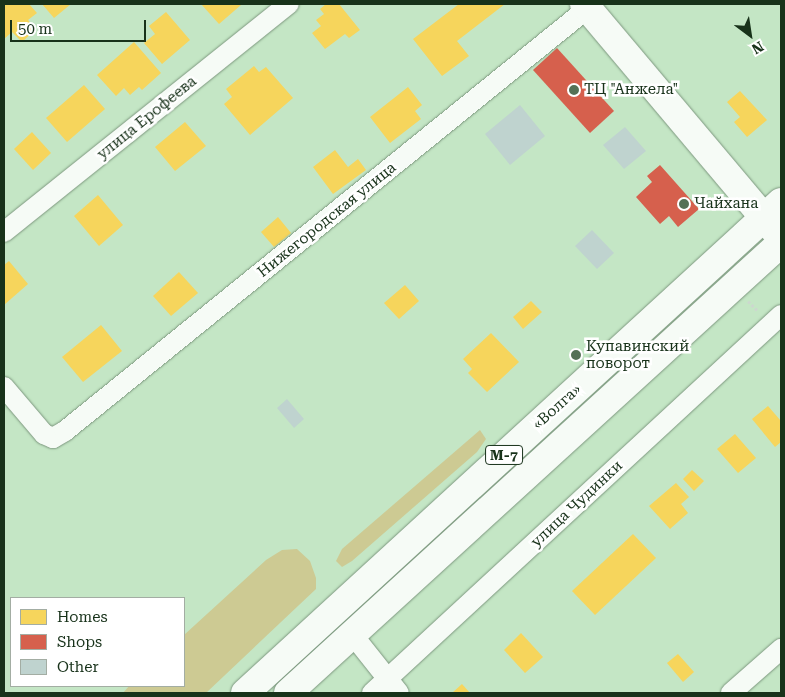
<!DOCTYPE html>
<meta charset="utf-8">
<style>
body{margin:0}
#map{position:relative;width:785px;height:697px;overflow:hidden;background:#c4e6c5;font-family:"Roboto Serif",serif}
div>[style]{position:absolute}
[style*='--x']{left:calc(var(--x)*1px);top:calc(var(--y)*1px);width:calc(var(--w)*1px);rotate:calc(var(--a)*1deg)}
.green>*{inset:0;background:#cdca93}
.homes>*{inset:0;background:#f6d55c}
.shops>*{inset:0;background:#d6604d}
.building>*{inset:0;background:#bfd3cf}
.path>*{height:3px;margin-top:-1.5px;transform-origin:0;background:repeating-linear-gradient(90deg,#ccd8ce 0 2.5px,transparent 0 5px)}
.roads{filter:drop-shadow(0 0 1px #7c977e) drop-shadow(0 0 1px #7c977e)}
.minor>*{height:20px;margin:-10px;padding:0 10px;transform-origin:10px;border-radius:10px;background:#f6fbf6}
.secondary>*{height:28px;margin:-14px;padding:0 14px;transform-origin:14px;border-radius:14px;background:#f6fbf6}
.trunk>*{height:28px;margin:-14px;padding:0 14px;transform-origin:14px;border-radius:14px;background:#f6fbf6}
.dots>*{width:14px;height:14px;translate:-50% -50%;box-sizing:border-box;border:2px solid #fff;border-radius:50%}
span{translate:-50% -50%;white-space:nowrap;text-align:center;line-height:1.15;-webkit-text-stroke:5px #fff;paint-order:stroke}
.shield-label span{padding:1px 4px;background:#fff;border:1px solid;border-radius:4px;-webkit-text-stroke-width:0}
.shield-label{font-size:14px;color:#18321a;font-weight:700}
.poi-label{font-size:15px;color:#18321a}
.left{translate:0 -50%;text-align:left}
.street-label{font-size:15px;color:#18321a}
.frame{position:absolute;inset:0;border:5px solid #18321a;pointer-events:none}
.legend{position:absolute;left:10px;top:597px;width:175px;height:90px;box-sizing:border-box;background:#fff;border:1px solid #a3ada3;margin:0;padding:6px 9px;list-style:none;font-size:15px;color:#18321a}
.legend li{display:flex;align-items:center;gap:10px;height:25px}
.legend b{width:25px;border:1px solid #a3ada3}
.north{position:absolute;left:725px;top:10px;width:50px;height:50px;-webkit-text-stroke:4px #fff;paint-order:stroke;rotate:149deg;font-size:14px;font-weight:700;line-height:20px;text-align:center;color:#18321a}
.north::after{content:'';display:block;margin:auto;width:18px;height:22px;background:#18321a;clip-path:polygon(50% 0,100% 100%,50% 72%,0 100%)}
.scale{position:absolute;left:10px;top:20px;width:136px;height:22px;box-sizing:border-box;border:2px solid #18321a;border-top:0;padding-left:6px;font-size:15px;line-height:18px;white-space:nowrap;color:#18321a;-webkit-text-stroke:4px #fff;paint-order:stroke}
</style>
<div id="map">
<div class="green">
<div style="clip-path:polygon(480px 430px,486px 439px,477px 452px,352px 561px,342px 567px,336px 561px,342px 549px)"></div>
<div style="clip-path:polygon(297px 549px,310px 561px,316px 578px,316px 589px,206px 693px,123px 693px,129px 686px,184px 686px,184px 635px,266px 560px,282px 550px)"></div>
</div>
<div class="homes">
<div style="clip-path:polygon(4px 4px,29px 4px,37px 13px,28px 20px,36px 29px,22px 42px,12px 32px,4px 39px)"></div>
<div style="clip-path:polygon(42px 4px,71px 4px,54px 18px)"></div>
<div style="clip-path:polygon(201px 4px,240px 4px,241px 5px,219px 24px)"></div>
<div style="clip-path:polygon(326px 4px,339px 4px,360px 30px,349px 38px,345px 34px,325px 49px,312px 33px,321px 26px,316px 20px,324px 14px,320px 9px)"></div>
<div style="clip-path:polygon(459px 4px,505px 4px,457px 41px,469px 56px,442px 76px,413px 39px)"></div>
<div style="clip-path:polygon(166px 12px,190px 40px,162px 64px,144px 43px,155px 34px,149px 26px)"></div>
<div style="clip-path:polygon(134px 42px,161px 73px,142px 90px,139px 87px,130px 95px,124px 88px,116px 96px,97px 75px)"></div>
<div style="clip-path:polygon(254px 66px,259px 72px,266px 67px,293px 98px,250px 135px,224px 104px,232px 97px,226px 89px)"></div>
<div style="clip-path:polygon(84px 85px,105px 109px,67px 142px,46px 118px)"></div>
<div style="clip-path:polygon(408px 87px,422px 105px,415px 111px,421px 119px,390px 143px,370px 117px)"></div>
<div style="clip-path:polygon(740px 91px,767px 120px,747px 137px,734px 122px,740px 117px,727px 102px)"></div>
<div style="clip-path:polygon(185px 122px,206px 146px,175px 171px,155px 147px)"></div>
<div style="clip-path:polygon(32px 132px,51px 153px,33px 170px,14px 149px)"></div>
<div style="clip-path:polygon(335px 150px,348px 167px,358px 159px,366px 170px,333px 194px,313px 167px)"></div>
<div style="clip-path:polygon(98px 195px,123px 225px,99px 246px,74px 216px)"></div>
<div style="clip-path:polygon(278px 217px,291px 233px,274px 247px,261px 232px)"></div>
<div style="clip-path:polygon(9px 261px,28px 284px,4px 305px,4px 265px)"></div>
<div style="clip-path:polygon(179px 272px,198px 293px,171px 316px,153px 296px)"></div>
<div style="clip-path:polygon(405px 285px,419px 301px,399px 319px,384px 303px)"></div>
<div style="clip-path:polygon(531px 301px,542px 312px,523px 329px,513px 317px)"></div>
<div style="clip-path:polygon(101px 325px,122px 351px,83px 382px,62px 357px)"></div>
<div style="clip-path:polygon(491px 333px,519px 362px,487px 392px,468px 373px,472px 369px,463px 359px)"></div>
<div style="clip-path:polygon(768px 406px,781px 421px,781px 442px,775px 447px,752px 419px)"></div>
<div style="clip-path:polygon(735px 434px,756px 458px,738px 473px,717px 449px)"></div>
<div style="clip-path:polygon(692px 470px,704px 481px,694px 491px,683px 479px)"></div>
<div style="clip-path:polygon(676px 483px,689px 497px,681px 504px,688px 513px,670px 529px,649px 506px)"></div>
<div style="clip-path:polygon(633px 534px,656px 558px,595px 615px,572px 591px)"></div>
<div style="clip-path:polygon(521px 633px,543px 657px,525px 673px,504px 650px)"></div>
<div style="clip-path:polygon(678px 654px,694px 672px,683px 682px,667px 663px)"></div>
<div style="clip-path:polygon(462px 684px,470px 693px,452px 693px)"></div>
</div>
<div class="shops">
<div style="clip-path:polygon(557px 48px,614px 111px,590px 133px,533px 70px)"></div>
<div style="clip-path:polygon(660px 165px,699px 209px,678px 227px,669px 216px,660px 224px,636px 197px,652px 182px,647px 176px)"></div>
</div>
<div class="building">
<div style="clip-path:polygon(520px 105px,545px 136px,510px 165px,485px 134px)"></div>
<div style="clip-path:polygon(625px 127px,646px 151px,624px 169px,603px 145px)"></div>
<div style="clip-path:polygon(592px 230px,614px 253px,597px 269px,575px 246px)"></div>
<div style="clip-path:polygon(287px 399px,304px 419px,294px 428px,277px 408px)"></div>
</div>
<div class="path">
<div style="--x:748;--y:301;--w:14;--a:45"></div>
</div>
<div class="roads">
<div class="minor">
<div style="--x:4;--y:232;--w:365;--a:-38.7"></div>
<div style="--x:4;--y:387;--w:62;--a:49.6"></div>
<div style="--x:44;--y:434;--w:10;--a:24"></div>
<div style="--x:53;--y:438;--w:14;--a:-30"></div>
<div style="--x:65;--y:431;--w:673;--a:-38.97"></div>
<div style="--x:352;--y:634;--w:75;--a:51.5"></div>
<div style="--x:372;--y:693;--w:557;--a:-42.74"></div>
<div style="--x:731;--y:693;--w:67;--a:-41.3"></div>
</div>
<div class="secondary">
<div style="--x:584;--y:4;--w:306;--a:49.9"></div>
</div>
<div class="trunk">
<div style="--x:245;--y:693;--w:727;--a:-42.49"></div>
<div style="--x:288;--y:693;--w:667;--a:-42.39"></div>
</div>
</div>
<div class="dots">
<div style="left:574px;top:90px;background:#547156"></div>
<div style="left:684px;top:204px;background:#547156"></div>
<div style="left:576px;top:355px;background:#547156"></div>
</div>
<div class="shield-label">
<span style="left:504px;top:455px">М-7</span>
</div>
<div class="poi-label">
<span class="left" style="left:584px;top:90px">ТЦ "Анжела"</span>
<span class="left" style="left:694px;top:204px">Чайхана</span>
<span class="left" style="left:586px;top:355px">Купавинский<br>поворот</span>
</div>
<div class="street-label">
<span style="left:147px;top:118px;rotate:-39deg">улица Ерофеева</span>
<span style="left:327px;top:220px;rotate:-39deg">Нижегородская улица</span>
<span style="left:557px;top:407px;rotate:-42deg">«Волга»</span>
<span style="left:577px;top:504px;rotate:-43deg">улица Чудинки</span>
</div>
<div class="frame"></div>
<ul class="legend">
<li><b style="height:14px;background:#f6d55c"></b>Homes</li>
<li><b style="height:14px;background:#d6604d"></b>Shops</li>
<li><b style="height:14px;background:#bfd3cf"></b>Other</li>
</ul>
<div class="north">N</div>
<div class="scale">50 m</div>
</div>
